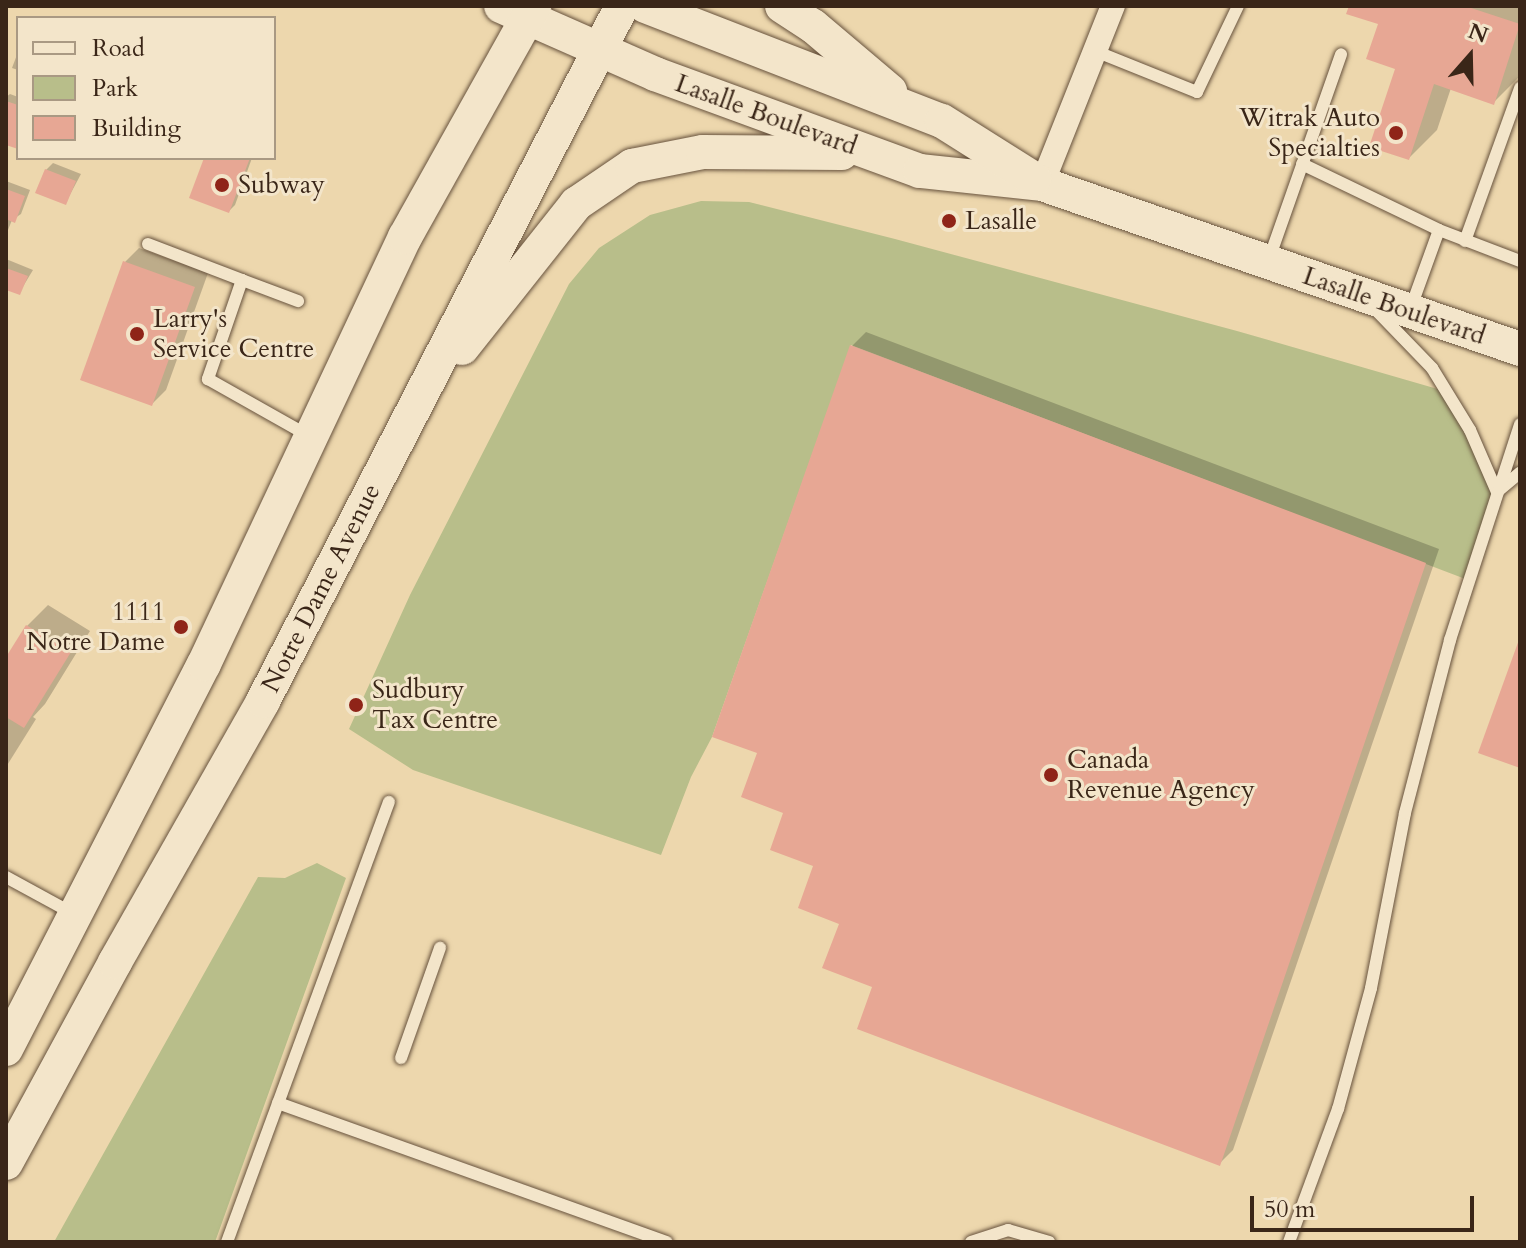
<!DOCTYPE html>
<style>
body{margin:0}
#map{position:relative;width:1526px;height:1248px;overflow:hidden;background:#edd7ad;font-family:Cardo,serif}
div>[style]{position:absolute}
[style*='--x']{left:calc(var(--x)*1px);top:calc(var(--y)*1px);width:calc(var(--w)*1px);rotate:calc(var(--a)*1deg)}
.green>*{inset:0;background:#b8be8a}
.shadow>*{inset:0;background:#0003}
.building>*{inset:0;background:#e7a794}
.roads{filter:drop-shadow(0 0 2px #67523d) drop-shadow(0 0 2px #67523d)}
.service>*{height:12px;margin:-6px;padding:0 6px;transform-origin:6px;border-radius:6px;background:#f3e5ca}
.minor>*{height:24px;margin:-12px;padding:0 12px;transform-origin:12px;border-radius:12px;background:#f3e5ca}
.secondary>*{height:34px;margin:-17px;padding:0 17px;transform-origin:17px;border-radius:17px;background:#f3e5ca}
.dots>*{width:22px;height:22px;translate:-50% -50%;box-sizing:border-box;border:4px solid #f3e5ca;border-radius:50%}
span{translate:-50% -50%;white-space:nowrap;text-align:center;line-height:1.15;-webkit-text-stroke:6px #f3e5ca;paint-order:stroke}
.street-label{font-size:26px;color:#3a2618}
.poi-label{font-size:26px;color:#3a2618}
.right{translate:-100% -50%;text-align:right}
.left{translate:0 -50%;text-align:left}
.frame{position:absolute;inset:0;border:8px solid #3a2618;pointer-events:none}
.legend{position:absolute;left:16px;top:16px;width:260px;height:144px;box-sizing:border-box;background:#f3e5ca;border:2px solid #a99983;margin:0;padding:10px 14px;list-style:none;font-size:24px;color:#3a2618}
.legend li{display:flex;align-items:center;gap:16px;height:40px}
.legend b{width:40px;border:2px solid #a99983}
.north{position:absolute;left:1430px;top:16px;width:80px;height:80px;-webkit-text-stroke:6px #f3e5ca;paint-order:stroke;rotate:20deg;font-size:22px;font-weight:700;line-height:32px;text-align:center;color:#3a2618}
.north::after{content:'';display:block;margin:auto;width:28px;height:36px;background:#3a2618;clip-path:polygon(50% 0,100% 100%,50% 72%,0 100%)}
.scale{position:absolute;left:1250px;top:1196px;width:224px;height:36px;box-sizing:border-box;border:4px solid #3a2618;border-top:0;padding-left:10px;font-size:24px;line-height:28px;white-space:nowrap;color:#3a2618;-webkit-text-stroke:6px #f3e5ca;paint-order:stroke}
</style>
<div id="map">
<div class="green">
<div style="clip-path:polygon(701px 201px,749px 202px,895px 239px,1237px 331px,1441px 390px,1497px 492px,1468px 580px,851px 345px,712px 737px,691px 777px,661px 855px,413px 770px,349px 729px,410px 595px,569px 284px,599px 248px,650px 215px)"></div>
<div style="clip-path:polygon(317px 863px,346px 878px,215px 1242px,54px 1242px,258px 877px,285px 878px)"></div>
</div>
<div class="shadow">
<div style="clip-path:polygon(1351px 6px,1520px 6px,1520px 76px,1494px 102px,1451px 88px,1437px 130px,1409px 158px,1397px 68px,1380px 23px)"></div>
<div style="clip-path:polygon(18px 52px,18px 70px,12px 68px)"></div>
<div style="clip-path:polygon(10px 94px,18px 97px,18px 147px,6px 143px,6px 97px)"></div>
<div style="clip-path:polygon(206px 158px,252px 158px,235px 205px,229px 211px)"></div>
<div style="clip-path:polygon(53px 163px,81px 174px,66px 202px,46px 170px)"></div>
<div style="clip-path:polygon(6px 181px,30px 190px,21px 214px,12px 220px,6px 235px)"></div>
<div style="clip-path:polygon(139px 248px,208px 273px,166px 390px,152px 404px,125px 262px)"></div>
<div style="clip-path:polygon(6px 259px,33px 270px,19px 293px,6px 288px)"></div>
<div style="clip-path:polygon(866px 332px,1439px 549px,1233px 1150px,1219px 1164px,875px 986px,786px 812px,760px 752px,852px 346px)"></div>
<div style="clip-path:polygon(48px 605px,90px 631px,45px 704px,33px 717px,36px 719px,6px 767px,6px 661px,27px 626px)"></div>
</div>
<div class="building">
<div style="clip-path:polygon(1349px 6px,1465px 6px,1520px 24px,1494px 105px,1434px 84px,1409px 160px,1369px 147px,1395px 69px,1366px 59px,1378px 24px,1346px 14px)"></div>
<div style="clip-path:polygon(6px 101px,18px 105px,18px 149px,6px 145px)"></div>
<div style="clip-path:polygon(204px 158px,250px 158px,229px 213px,189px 198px)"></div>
<div style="clip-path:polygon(45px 169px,76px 181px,66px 205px,35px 193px)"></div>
<div style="clip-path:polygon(6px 189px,25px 196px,15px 223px,6px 219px)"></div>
<div style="clip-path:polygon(123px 261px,195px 287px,152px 406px,80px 380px)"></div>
<div style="clip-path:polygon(6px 268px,28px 276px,20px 295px,6px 290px)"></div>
<div style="clip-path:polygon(850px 345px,1426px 563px,1220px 1166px,857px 1029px,872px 987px,822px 968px,839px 924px,798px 908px,813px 866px,770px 850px,783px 813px,741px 797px,757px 753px,712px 737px)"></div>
<div style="clip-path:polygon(26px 625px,71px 652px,24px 728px,6px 717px,6px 657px)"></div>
<div style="clip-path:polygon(1520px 637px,1520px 768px,1478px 753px)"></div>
</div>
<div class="roads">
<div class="service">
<div style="--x:1095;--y:51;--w:110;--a:21.9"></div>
<div style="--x:1197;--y:92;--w:95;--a:-64.5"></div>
<div style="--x:1302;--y:164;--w:152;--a:25.7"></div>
<div style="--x:1465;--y:241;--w:163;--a:-70.2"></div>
<div style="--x:148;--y:244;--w:101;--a:21"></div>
<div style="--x:242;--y:280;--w:105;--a:109"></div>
<div style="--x:208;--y:379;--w:116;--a:29.4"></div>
<div style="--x:1269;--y:259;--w:217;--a:-70.6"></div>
<div style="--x:242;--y:280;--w:60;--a:20.6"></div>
<div style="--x:1376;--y:310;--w:81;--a:46"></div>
<div style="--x:1432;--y:368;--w:73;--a:58.5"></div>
<div style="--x:1470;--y:430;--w:68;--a:66.5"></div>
<div style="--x:1410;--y:310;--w:85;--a:-70.1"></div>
<div style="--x:1439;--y:230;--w:87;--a:20.9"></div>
<div style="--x:1497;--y:492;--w:30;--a:-40"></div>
<div style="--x:6;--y:877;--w:77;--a:28.6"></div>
<div style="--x:401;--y:1058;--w:117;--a:-70.5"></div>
<div style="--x:278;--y:1103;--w:413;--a:19.7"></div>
<div style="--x:227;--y:1242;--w:469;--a:-69.8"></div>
<div style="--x:971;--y:1242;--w:39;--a:-18"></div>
<div style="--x:1008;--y:1230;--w:43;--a:16.3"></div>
<div style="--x:1289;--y:1242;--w:142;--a:-69.8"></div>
<div style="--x:1338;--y:1109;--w:125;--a:-74.7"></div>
<div style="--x:1371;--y:988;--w:178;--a:-79"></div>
<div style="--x:1405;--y:813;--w:179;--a:-75.4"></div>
<div style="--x:1450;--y:640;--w:227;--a:-72"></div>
</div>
<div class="minor">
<div style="--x:1042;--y:184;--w:192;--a:-68.3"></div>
</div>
<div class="secondary">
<div style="--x:501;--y:6;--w:168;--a:23.8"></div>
<div style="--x:655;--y:74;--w:282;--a:20.1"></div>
<div style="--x:920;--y:171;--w:123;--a:6.1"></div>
<div style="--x:1042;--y:184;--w:506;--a:19.04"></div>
<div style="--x:645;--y:6;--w:318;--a:21.2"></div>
<div style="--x:942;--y:121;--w:109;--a:32.2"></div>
<div style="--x:782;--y:6;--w:37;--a:33"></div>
<div style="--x:813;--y:26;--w:101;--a:40.2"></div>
<div style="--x:462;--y:348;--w:184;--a:-51.6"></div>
<div style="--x:576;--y:204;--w:68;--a:-34.2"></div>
<div style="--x:632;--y:166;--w:72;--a:-11.2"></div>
<div style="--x:703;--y:152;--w:139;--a:0.4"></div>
<div style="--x:6;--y:1049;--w:433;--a:-62.8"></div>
<div style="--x:204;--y:664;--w:472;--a:-64.8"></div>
<div style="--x:405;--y:237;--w:265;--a:-60.8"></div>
<div style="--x:6;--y:1163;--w:229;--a:-61.5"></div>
<div style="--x:115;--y:962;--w:300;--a:-60.4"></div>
<div style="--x:263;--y:701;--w:782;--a:-62.68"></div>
</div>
</div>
<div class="dots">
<div style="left:1396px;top:133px;background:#8f2418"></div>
<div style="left:222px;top:185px;background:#8f2418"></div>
<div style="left:949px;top:221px;background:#8f2418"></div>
<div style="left:137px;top:334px;background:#8f2418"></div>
<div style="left:181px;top:627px;background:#8f2418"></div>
<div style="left:356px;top:705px;background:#8f2418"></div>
<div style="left:1051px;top:775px;background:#8f2418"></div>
</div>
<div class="street-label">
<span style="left:766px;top:115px;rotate:20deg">Lasalle Boulevard</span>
<span style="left:1394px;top:306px;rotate:19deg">Lasalle Boulevard</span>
<span style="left:321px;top:588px;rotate:-63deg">Notre Dame Avenue</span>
</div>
<div class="poi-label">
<span class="right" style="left:1380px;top:133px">Witrak Auto<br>Specialties</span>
<span class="left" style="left:238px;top:185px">Subway</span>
<span class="left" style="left:965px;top:221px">Lasalle</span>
<span class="left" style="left:153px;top:334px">Larry's<br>Service Centre</span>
<span class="right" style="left:165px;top:627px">1111<br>Notre Dame</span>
<span class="left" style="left:372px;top:705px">Sudbury<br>Tax Centre</span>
<span class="left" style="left:1067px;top:775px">Canada<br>Revenue Agency</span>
</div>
<div class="frame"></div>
<ul class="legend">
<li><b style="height:10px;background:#f3e5ca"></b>Road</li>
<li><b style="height:22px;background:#b8be8a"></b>Park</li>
<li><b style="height:22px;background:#e7a794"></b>Building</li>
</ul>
<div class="north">N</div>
<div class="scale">50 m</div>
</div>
